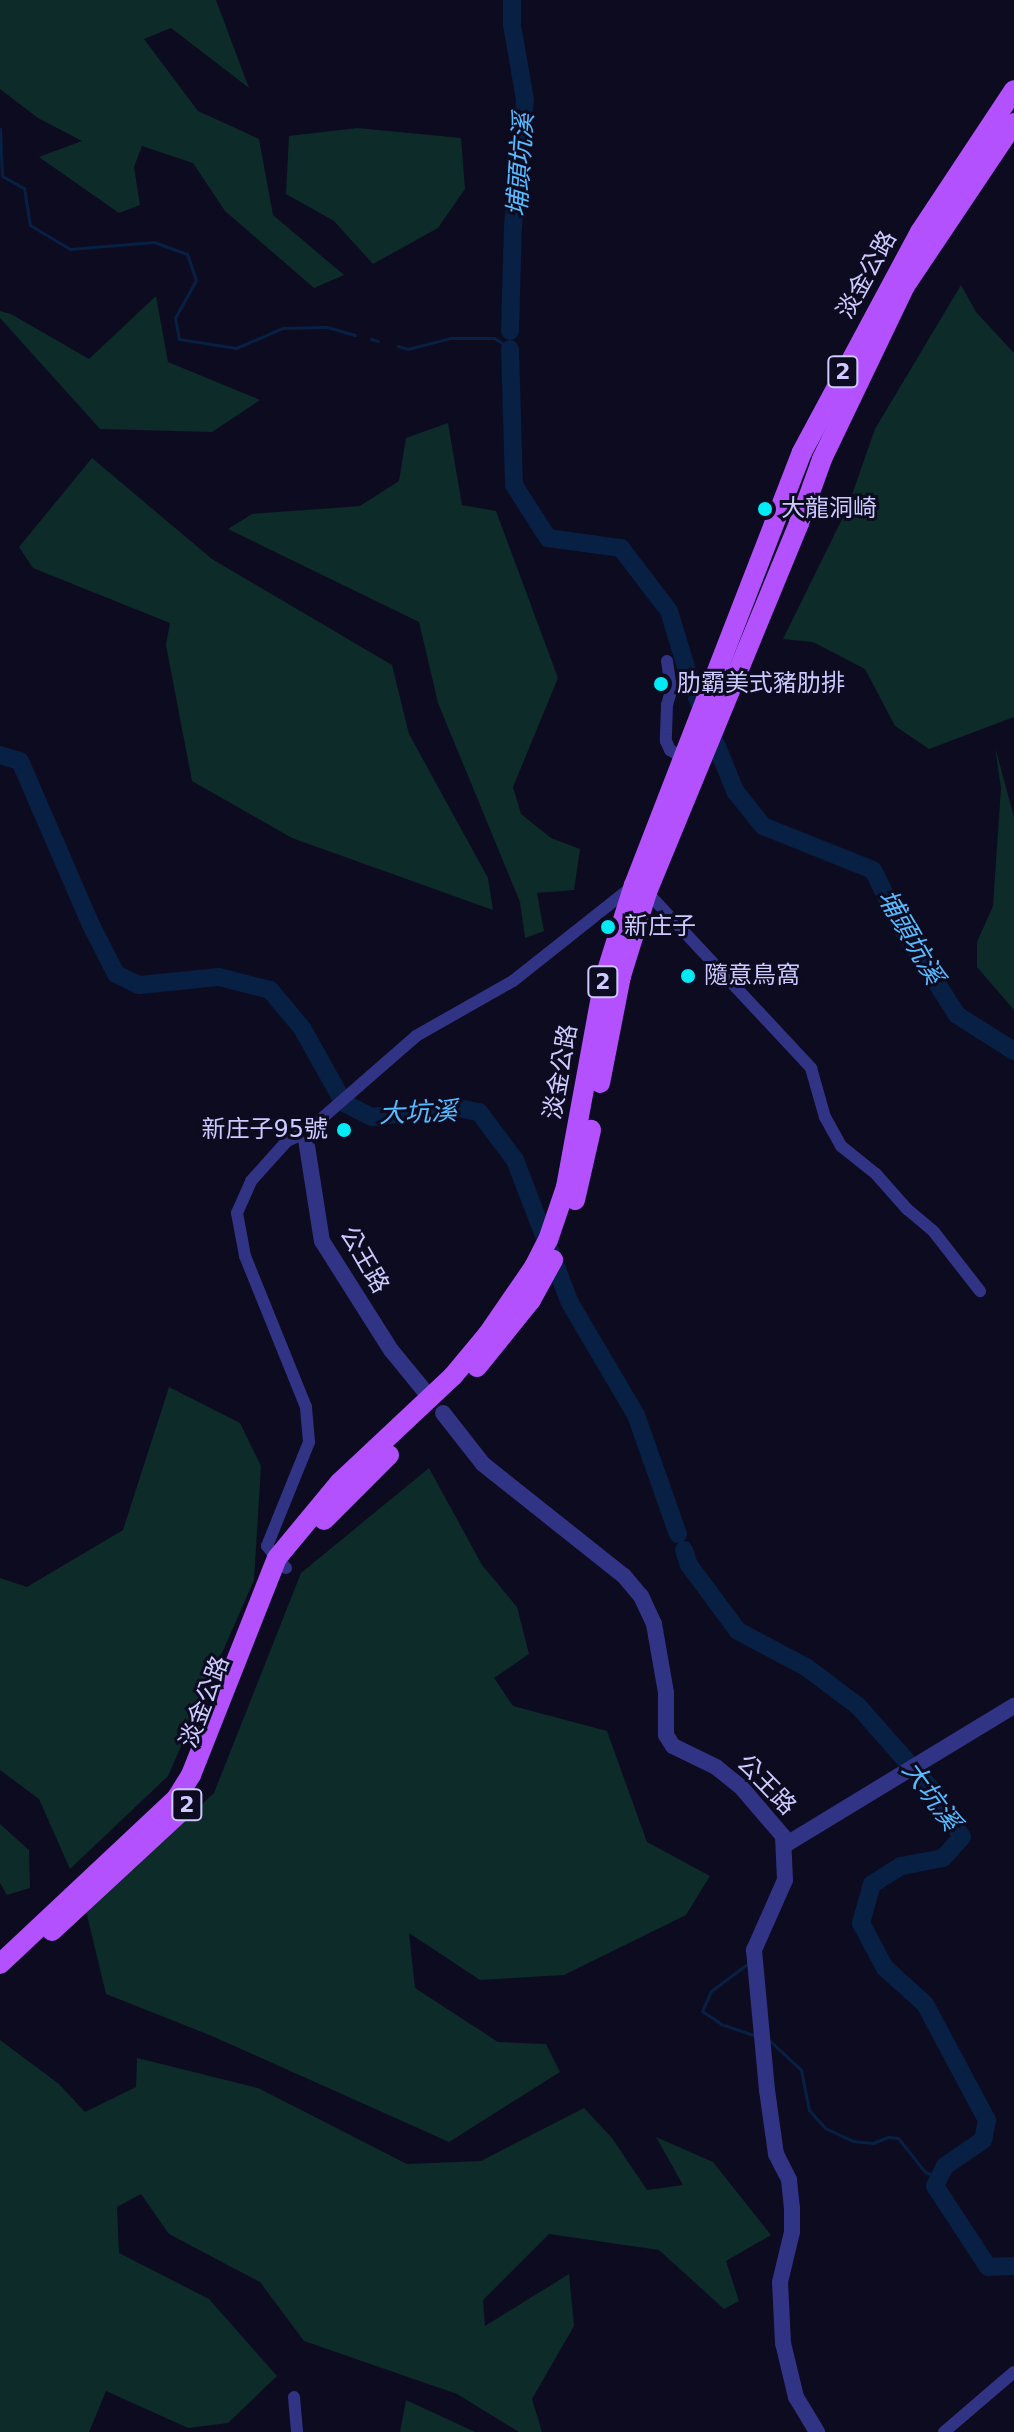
<!DOCTYPE html>
<meta charset="utf-8">
<style>
body{margin:0}
#map{position:relative;width:1014px;height:2432px;overflow:hidden;background:#0d0b20;font-family:"DejaVu Sans","Noto Sans TC",sans-serif}
div>[style]{position:absolute}
[style*='--x']{left:calc(var(--x)*1px);top:calc(var(--y)*1px);width:calc(var(--w)*1px);rotate:calc(var(--a)*1deg)}
.green>*{inset:0;background:#0d2b28}
.stream>*{height:3px;margin:-1.5px;padding:0 1.5px;transform-origin:1.5px;border-radius:1.5px;background:#072043}
.river>*{height:18px;margin:-9px;padding:0 9px;transform-origin:9px;border-radius:9px;background:#072043}
.minor>*{height:12px;margin:-6px;padding:0 6px;transform-origin:6px;border-radius:6px;background:#313384}
.tertiary>*{height:16px;margin:-8px;padding:0 8px;transform-origin:8px;border-radius:8px;background:#313384}
.primary>*{height:20px;margin:-10px;padding:0 10px;transform-origin:10px;border-radius:10px;background:#b351ff}
.dots>*{width:22px;height:22px;translate:-50% -50%;box-sizing:border-box;border:4px solid #0d0b20;border-radius:50%}
span{translate:-50% -50%;white-space:nowrap;text-align:center;line-height:1.15;-webkit-text-stroke:6px #0d0b20;paint-order:stroke}
.shield-label span{padding:2px 6px;background:#0d0b20;border:2px solid;border-radius:6px;-webkit-text-stroke-width:0}
.shield-label{font-size:22px;color:#cdcaff;font-weight:700}
.street-label{font-size:24px;color:#cdcaff}
.poi-label{font-size:24px;color:#cdcaff}
.left{translate:0 -50%;text-align:left}
.right{translate:-100% -50%;text-align:right}
.water-label{font-size:26px;color:#58bbff;font-style:italic}
</style>
<div id="map">
<div class="green">
<div style="clip-path:polygon(0 0,216px 0,249px 88px,171px 28px,144px 39px,198px 111px,259px 139px,273px 215px,344px 275px,314px 288px,225px 211px,193px 163px,142px 146px,134px 167px,140px 205px,119px 213px,39px 157px,82px 141px,38px 118px,0 89px)"></div>
<div style="clip-path:polygon(357px 128px,461px 138px,465px 189px,438px 228px,373px 264px,334px 221px,286px 194px,289px 136px)"></div>
<div style="clip-path:polygon(961px 285px,976px 312px,1014px 353px,1014px 717px,929px 749px,895px 726px,865px 669px,813px 642px,783px 639px,847px 509px,875px 429px)"></div>
<div style="clip-path:polygon(156px 296px,168px 362px,260px 400px,212px 432px,100px 429px,0 318px,0 311px,11px 314px,89px 359px)"></div>
<div style="clip-path:polygon(448px 423px,462px 505px,496px 511px,558px 678px,513px 787px,521px 814px,551px 838px,580px 849px,574px 890px,537px 893px,544px 931px,525px 938px,520px 902px,438px 703px,419px 622px,228px 529px,252px 514px,360px 506px,399px 481px,406px 438px)"></div>
<div style="clip-path:polygon(92px 458px,212px 559px,392px 665px,409px 734px,488px 878px,493px 910px,292px 838px,192px 781px,166px 645px,170px 623px,33px 568px,19px 547px)"></div>
<div style="clip-path:polygon(995px 747px,1014px 817px,1014px 1010px,977px 967px,977px 942px,993px 906px,1001px 788px)"></div>
<div style="clip-path:polygon(169px 1387px,240px 1423px,261px 1466px,254px 1580px,168px 1776px,70px 1869px,39px 1799px,0 1770px,0 1578px,27px 1587px,123px 1530px)"></div>
<div style="clip-path:polygon(429px 1468px,482px 1565px,517px 1607px,529px 1654px,494px 1678px,513px 1706px,607px 1731px,647px 1842px,710px 1876px,686px 1915px,564px 1975px,480px 1980px,409px 1933px,415px 1988px,498px 2042px,546px 2044px,560px 2072px,449px 2142px,212px 2036px,106px 1994px,86px 1911px,214px 1793px,301px 1573px)"></div>
<div style="clip-path:polygon(0 1824px,29px 1850px,30px 1888px,7px 1895px,0 1883px)"></div>
<div style="clip-path:polygon(0 2040px,59px 2084px,85px 2112px,136px 2087px,137px 2058px,258px 2088px,407px 2164px,481px 2161px,584px 2108px,612px 2138px,647px 2190px,683px 2185px,656px 2137px,713px 2162px,771px 2235px,726px 2261px,739px 2301px,724px 2309px,659px 2250px,549px 2234px,483px 2300px,485px 2326px,569px 2274px,574px 2326px,532px 2399px,542px 2432px,519px 2432px,457px 2394px,304px 2341px,260px 2282px,169px 2234px,141px 2194px,117px 2207px,119px 2253px,209px 2299px,277px 2376px,228px 2423px,188px 2428px,106px 2391px,89px 2432px,0 2432px)"></div>
<div style="clip-path:polygon(406px 2400px,475px 2432px,400px 2432px)"></div>
</div>
<div class="stream">
<div style="--x:0;--y:129;--w:47;--a:87.6"></div>
<div style="--x:2;--y:176;--w:25;--a:29"></div>
<div style="--x:24;--y:188;--w:37;--a:81"></div>
<div style="--x:30;--y:225;--w:47;--a:31"></div>
<div style="--x:70;--y:249;--w:84;--a:-4.8"></div>
<div style="--x:154;--y:242;--w:35;--a:20"></div>
<div style="--x:187;--y:254;--w:28;--a:71"></div>
<div style="--x:196;--y:280;--w:43;--a:118.9"></div>
<div style="--x:175;--y:318;--w:21;--a:79"></div>
<div style="--x:179;--y:339;--w:58;--a:9"></div>
<div style="--x:236;--y:348;--w:51;--a:-23.1"></div>
<div style="--x:283;--y:328;--w:44;--a:-1.3"></div>
<div style="--x:327;--y:327;--w:29;--a:16"></div>
<div style="--x:371;--y:339;--w:7;--a:16"></div>
<div style="--x:398;--y:346;--w:10;--a:17"></div>
<div style="--x:408;--y:349;--w:43;--a:-14.7"></div>
<div style="--x:450;--y:338;--w:44;--a:0"></div>
<div style="--x:494;--y:338;--w:13;--a:32"></div>
<div style="--x:505;--y:345;--w:25;--a:76"></div>
<div style="--x:746;--y:1965;--w:44;--a:143.4"></div>
<div style="--x:711;--y:1991;--w:22;--a:114"></div>
<div style="--x:702;--y:2011;--w:23;--a:34"></div>
<div style="--x:721;--y:2024;--w:36;--a:19"></div>
<div style="--x:770;--y:2041;--w:42;--a:43.1"></div>
<div style="--x:801;--y:2070;--w:41;--a:78.7"></div>
<div style="--x:809;--y:2110;--w:24;--a:48"></div>
<div style="--x:825;--y:2128;--w:31;--a:25"></div>
<div style="--x:853;--y:2141;--w:20;--a:6"></div>
<div style="--x:873;--y:2143;--w:16;--a:-22"></div>
<div style="--x:888;--y:2137;--w:10;--a:6"></div>
<div style="--x:898;--y:2138;--w:43;--a:51.5"></div>
<div style="--x:925;--y:2172;--w:15;--a:20"></div>
</div>
<div class="river">
<div style="--x:510;--y:331;--w:105;--a:-88.4"></div>
<div style="--x:513;--y:226;--w:127;--a:-84.6"></div>
<div style="--x:525;--y:100;--w:76;--a:-99.8"></div>
<div style="--x:512;--y:25;--w:25;--a:-90"></div>
<div style="--x:510;--y:349;--w:136;--a:88.3"></div>
<div style="--x:514;--y:485;--w:63;--a:57.3"></div>
<div style="--x:548;--y:538;--w:74;--a:7.8"></div>
<div style="--x:621;--y:548;--w:79;--a:52.7"></div>
<div style="--x:669;--y:611;--w:72;--a:73.1"></div>
<div style="--x:690;--y:680;--w:120;--a:67.9"></div>
<div style="--x:735;--y:791;--w:45;--a:51.3"></div>
<div style="--x:763;--y:826;--w:118;--a:21.8"></div>
<div style="--x:873;--y:870;--w:64;--a:63.8"></div>
<div style="--x:901;--y:927;--w:104;--a:57.5"></div>
<div style="--x:957;--y:1015;--w:67;--a:32.3"></div>
<div style="--x:0;--y:755;--w:21;--a:17"></div>
<div style="--x:20;--y:761;--w:176;--a:66.6"></div>
<div style="--x:90;--y:923;--w:57;--a:63"></div>
<div style="--x:116;--y:974;--w:25;--a:26"></div>
<div style="--x:139;--y:985;--w:80;--a:-5.7"></div>
<div style="--x:219;--y:977;--w:53;--a:14.3"></div>
<div style="--x:270;--y:990;--w:50;--a:49.9"></div>
<div style="--x:302;--y:1028;--w:86;--a:60.8"></div>
<div style="--x:344;--y:1103;--w:31;--a:27"></div>
<div style="--x:372;--y:1117;--w:82;--a:-7"></div>
<div style="--x:453;--y:1107;--w:26;--a:11"></div>
<div style="--x:479;--y:1112;--w:60;--a:53.1"></div>
<div style="--x:515;--y:1160;--w:153;--a:69"></div>
<div style="--x:570;--y:1303;--w:130;--a:59.5"></div>
<div style="--x:636;--y:1415;--w:126;--a:70.6"></div>
<div style="--x:684;--y:1550;--w:16;--a:72"></div>
<div style="--x:689;--y:1565;--w:82;--a:53.4"></div>
<div style="--x:738;--y:1631;--w:77;--a:27.9"></div>
<div style="--x:806;--y:1667;--w:65;--a:36.9"></div>
<div style="--x:858;--y:1706;--w:113;--a:48.6"></div>
<div style="--x:933;--y:1791;--w:54;--a:57.8"></div>
<div style="--x:962;--y:1837;--w:28;--a:132"></div>
<div style="--x:943;--y:1858;--w:43;--a:169.2"></div>
<div style="--x:901;--y:1866;--w:34;--a:148"></div>
<div style="--x:872;--y:1884;--w:41;--a:105.8"></div>
<div style="--x:861;--y:1923;--w:51;--a:61.9"></div>
<div style="--x:885;--y:1968;--w:54;--a:42"></div>
<div style="--x:925;--y:2004;--w:132;--a:61.9"></div>
<div style="--x:987;--y:2120;--w:20;--a:101"></div>
<div style="--x:983;--y:2140;--w:46;--a:145.6"></div>
<div style="--x:945;--y:2166;--w:22;--a:117"></div>
<div style="--x:935;--y:2186;--w:97;--a:56.8"></div>
<div style="--x:988;--y:2267;--w:26;--a:-2"></div>
</div>
<div class="minor">
<div style="--x:667;--y:661;--w:30;--a:82"></div>
<div style="--x:671;--y:691;--w:15;--a:106"></div>
<div style="--x:667;--y:705;--w:36;--a:92"></div>
<div style="--x:666;--y:741;--w:10;--a:66"></div>
<div style="--x:670;--y:750;--w:16;--a:30"></div>
<div style="--x:286;--y:1568;--w:29;--a:-131"></div>
<div style="--x:267;--y:1546;--w:112;--a:-68"></div>
<div style="--x:309;--y:1442;--w:35;--a:-95"></div>
<div style="--x:306;--y:1407;--w:163;--a:-112"></div>
<div style="--x:245;--y:1256;--w:44;--a:-100.5"></div>
<div style="--x:237;--y:1213;--w:35;--a:-66"></div>
<div style="--x:251;--y:1181;--w:54;--a:-48"></div>
<div style="--x:287;--y:1141;--w:20;--a:-24"></div>
<div style="--x:305;--y:1133;--w:147;--a:-41.1"></div>
<div style="--x:416;--y:1036;--w:112;--a:-29.6"></div>
<div style="--x:513;--y:981;--w:154;--a:-38.4"></div>
<div style="--x:634;--y:885;--w:15;--a:28"></div>
<div style="--x:647;--y:892;--w:241;--a:47"></div>
<div style="--x:811;--y:1068;--w:51;--a:74.1"></div>
<div style="--x:825;--y:1117;--w:33;--a:61"></div>
<div style="--x:841;--y:1146;--w:45;--a:38.7"></div>
<div style="--x:876;--y:1174;--w:47;--a:48.5"></div>
<div style="--x:907;--y:1209;--w:35;--a:40"></div>
<div style="--x:934;--y:1232;--w:75;--a:52.1"></div>
<div style="--x:294;--y:2397;--w:35;--a:85"></div>
<div style="--x:944;--y:2432;--w:92;--a:-40.6"></div>
</div>
<div class="tertiary">
<div style="--x:305;--y:1133;--w:109;--a:81.1"></div>
<div style="--x:322;--y:1241;--w:129;--a:57.7"></div>
<div style="--x:391;--y:1350;--w:57;--a:50.7"></div>
<div style="--x:443;--y:1413;--w:65;--a:51.9"></div>
<div style="--x:483;--y:1464;--w:180;--a:38.5"></div>
<div style="--x:624;--y:1576;--w:26;--a:50"></div>
<div style="--x:641;--y:1596;--w:31;--a:65"></div>
<div style="--x:654;--y:1624;--w:70;--a:80.1"></div>
<div style="--x:666;--y:1693;--w:42;--a:90"></div>
<div style="--x:666;--y:1735;--w:13;--a:58"></div>
<div style="--x:673;--y:1746;--w:48;--a:26"></div>
<div style="--x:716;--y:1767;--w:32;--a:39"></div>
<div style="--x:741;--y:1787;--w:65;--a:49.4"></div>
<div style="--x:783;--y:1836;--w:44;--a:87.4"></div>
<div style="--x:785;--y:1880;--w:77;--a:113.9"></div>
<div style="--x:754;--y:1950;--w:141;--a:84.7"></div>
<div style="--x:767;--y:2090;--w:65;--a:82"></div>
<div style="--x:776;--y:2154;--w:29;--a:63"></div>
<div style="--x:789;--y:2180;--w:28;--a:84"></div>
<div style="--x:792;--y:2208;--w:24;--a:90"></div>
<div style="--x:792;--y:2232;--w:51;--a:103.5"></div>
<div style="--x:780;--y:2282;--w:61;--a:87.2"></div>
<div style="--x:783;--y:2343;--w:56;--a:76.5"></div>
<div style="--x:796;--y:2397;--w:41;--a:59"></div>
<div style="--x:785;--y:1845;--w:268;--a:-31.3"></div>
</div>
<div class="primary">
<div style="--x:600;--y:1083;--w:109;--a:-78.9"></div>
<div style="--x:621;--y:976;--w:88;--a:-72.8"></div>
<div style="--x:647;--y:892;--w:399;--a:-67.6"></div>
<div style="--x:799;--y:523;--w:68;--a:-70.2"></div>
<div style="--x:822;--y:459;--w:192;--a:-64.4"></div>
<div style="--x:905;--y:286;--w:196;--a:-56.2"></div>
<div style="--x:575;--y:1200;--w:72;--a:-77.1"></div>
<div style="--x:477;--y:1367;--w:86;--a:-51.1"></div>
<div style="--x:531;--y:1300;--w:46;--a:-61.2"></div>
<div style="--x:324;--y:1520;--w:92;--a:-45"></div>
<div style="--x:52;--y:1931;--w:184;--a:-42.8"></div>
<div style="--x:0;--y:1964;--w:241;--a:-43.2"></div>
<div style="--x:176;--y:1799;--w:28;--a:-58"></div>
<div style="--x:191;--y:1775;--w:233;--a:-68.4"></div>
<div style="--x:277;--y:1558;--w:97;--a:-50.4"></div>
<div style="--x:339;--y:1483;--w:156;--a:-43.2"></div>
<div style="--x:453;--y:1376;--w:55;--a:-50.2"></div>
<div style="--x:488;--y:1334;--w:81;--a:-55.5"></div>
<div style="--x:534;--y:1267;--w:30;--a:-63"></div>
<div style="--x:548;--y:1240;--w:56;--a:-71.2"></div>
<div style="--x:566;--y:1187;--w:210;--a:-79.6"></div>
<div style="--x:604;--y:980;--w:100;--a:-72.5"></div>
<div style="--x:634;--y:885;--w:464;--a:-68.8"></div>
<div style="--x:802;--y:452;--w:250;--a:-61.8"></div>
<div style="--x:920;--y:232;--w:170;--a:-56.5"></div>
</div>
<div class="dots">
<div style="left:765px;top:509px;background:#00ebf5"></div>
<div style="left:661px;top:684px;background:#00ebf5"></div>
<div style="left:608px;top:927px;background:#00ebf5"></div>
<div style="left:688px;top:976px;background:#00ebf5"></div>
<div style="left:344px;top:1130px;background:#00ebf5"></div>
</div>
<div class="shield-label">
<span style="left:843px;top:372px">2</span>
<span style="left:603px;top:982px">2</span>
<span style="left:187px;top:1805px">2</span>
</div>
<div class="street-label">
<span style="left:867px;top:275px;rotate:-61deg">淡金公路</span>
<span style="left:561px;top:1072px;rotate:-80deg">淡金公路</span>
<span style="left:364px;top:1260px;rotate:60deg">公王路</span>
<span style="left:205px;top:1702px;rotate:-69deg">淡金公路</span>
<span style="left:766px;top:1785px;rotate:46deg">公王路</span>
</div>
<div class="poi-label">
<span class="left" style="left:781px;top:509px">大龍洞崎</span>
<span class="left" style="left:677px;top:684px">肋霸美式豬肋排</span>
<span class="left" style="left:624px;top:927px">新庄子</span>
<span class="left" style="left:704px;top:976px">隨意鳥窩</span>
<span class="right" style="left:328px;top:1130px">新庄子95號</span>
</div>
<div class="water-label">
<span style="left:521px;top:165px;rotate:-86deg">埔頭坑溪</span>
<span style="left:910px;top:937px;rotate:60deg">埔頭坑溪</span>
<span style="left:418px;top:1113px;rotate:-2deg">大坑溪</span>
<span style="left:931px;top:1796px;rotate:54deg">大坑溪</span>
</div>
</div>
